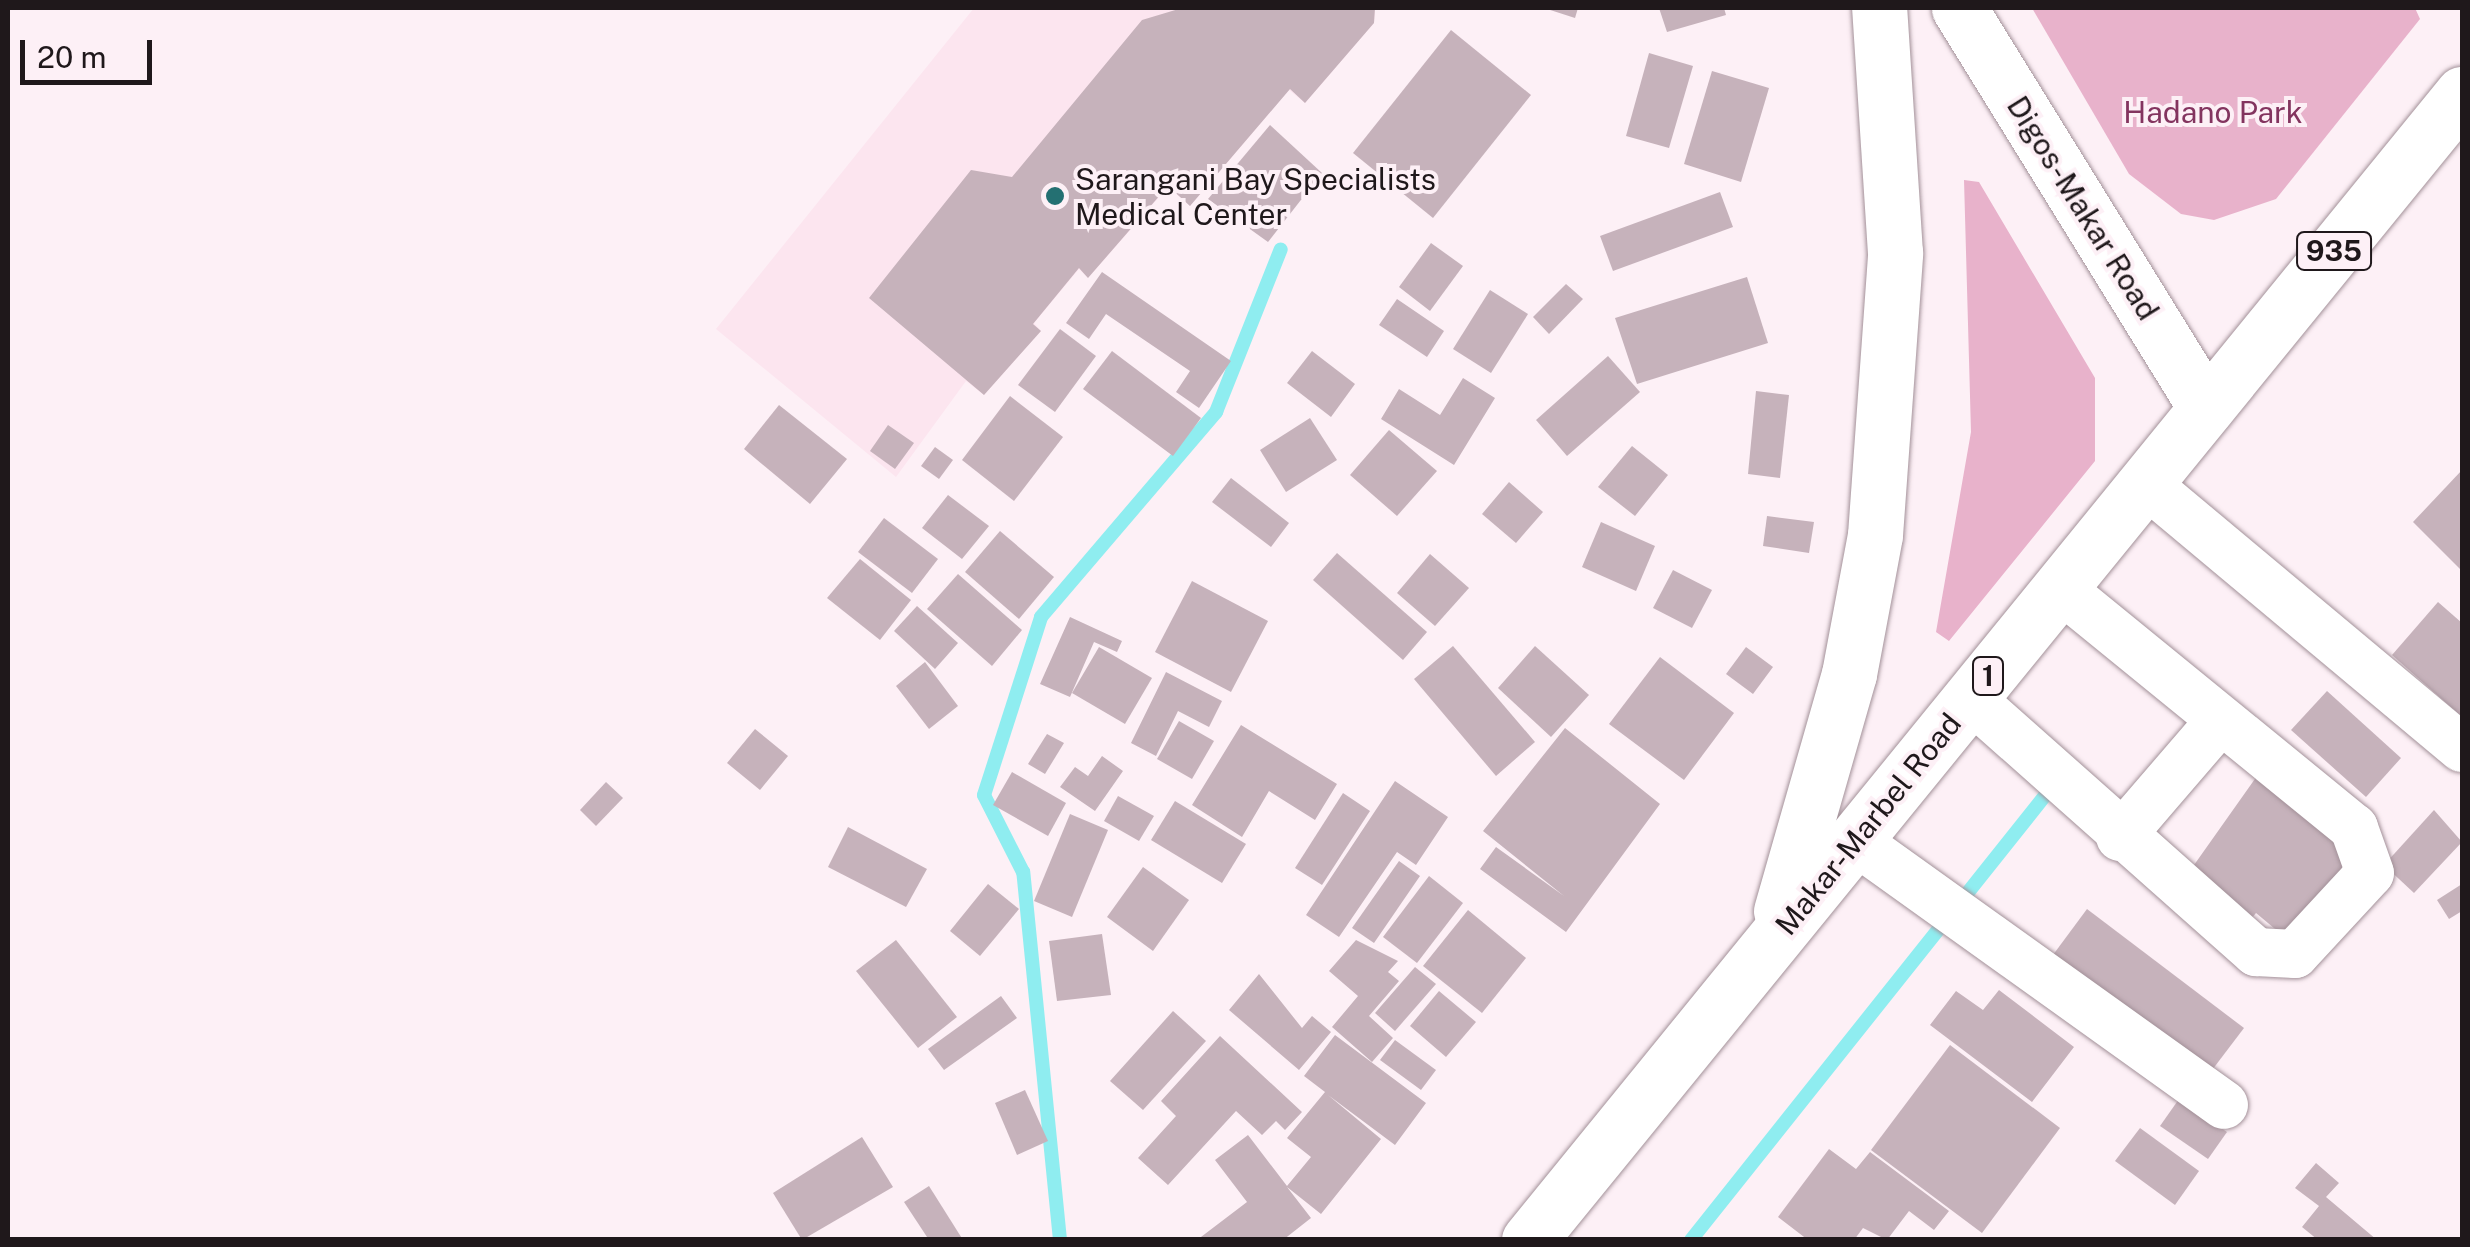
<!DOCTYPE html>
<style>
body{margin:0}
#map{position:relative;width:2470px;height:1247px;overflow:hidden;background:#fdf0f6;font-family:"Public Sans",sans-serif}
div>[style]{position:absolute}
[style*='--x']{left:calc(var(--x)*1px);top:calc(var(--y)*1px);width:calc(var(--w)*1px);rotate:calc(var(--a)*1deg)}
.built>*{inset:0;background:#fce5ef}
.green>*{inset:0;background:#e8b2cb}
.stream>*{height:14px;margin:-7px;padding:0 7px;transform-origin:7px;border-radius:7px;background:#8fedf0}
.building>*{inset:0;background:#c6b2bb}
.roads{filter:drop-shadow(0 0 2px #a39199) drop-shadow(0 0 2px #a39199)}
.minor>*{height:48px;margin:-24px;padding:0 24px;transform-origin:24px;border-radius:24px;background:#fff}
.major>*{height:55px;margin:-27.5px;padding:0 27.5px;transform-origin:27.5px;border-radius:27.5px;background:#fff}
.dots>*{width:28px;height:28px;translate:-50% -50%;box-sizing:border-box;border:5px solid #fdf0f6;border-radius:50%}
span{translate:-50% -50%;white-space:nowrap;text-align:center;line-height:1.15;-webkit-text-stroke:8px #fdf0f6;paint-order:stroke}
.shield-label span{padding:2px 8px;background:#fdf0f6;border:2px solid;border-radius:8px;-webkit-text-stroke-width:0}
.shield-label{font-size:28px;color:#1f181b;font-weight:700}
.park-label{font-size:30px;color:#83345f}
.poi-label{font-size:30px;color:#1f181b}
.left{translate:0 -50%;text-align:left}
.street-label{font-size:30px;color:#1f181b}
.frame{position:absolute;inset:0;border:10px solid #1f181b;pointer-events:none}
.scale{position:absolute;left:20px;top:40px;width:132px;height:45px;box-sizing:border-box;border:5px solid #1f181b;border-top:0;padding-left:12px;font-size:30px;line-height:35px;white-space:nowrap;color:#1f181b;-webkit-text-stroke:8px #fdf0f6;paint-order:stroke}
</style>
<div id="map">
<div class="built">
<div style="clip-path:polygon(974px 8px,1375px 8px,1374px 23px,1305px 103px,1289px 90px,1190px 206px,1168px 187px,1088px 278px,1079px 269px,1034px 323px,1041px 331px,984px 395px,966px 381px,896px 477px,716px 329px)"></div>
</div>
<div class="green">
<div style="clip-path:polygon(2032px 8px,2415px 8px,2420px 19px,2276px 199px,2214px 220px,2181px 214px,2129px 174px)"></div>
<div style="clip-path:polygon(1964px 180px,1979px 182px,2095px 378px,2095px 461px,1949px 641px,1936px 632px,1971px 432px)"></div>
</div>
<div class="stream">
<div style="--x:1060;--y:1240;--w:370;--a:-95.7"></div>
<div style="--x:1023;--y:872;--w:86;--a:-116.9"></div>
<div style="--x:984;--y:795;--w:187;--a:-72.2"></div>
<div style="--x:1041;--y:617;--w:270;--a:-49.5"></div>
<div style="--x:1216;--y:412;--w:175;--a:-68.3"></div>
<div style="--x:1691;--y:1240;--w:584;--a:-51.46"></div>
</div>
<div class="building">
<div style="clip-path:polygon(1182px 8px,1375px 8px,1374px 23px,1305px 103px,1290px 89px,1190px 206px,1168px 186px,1088px 278px,1079px 268px,1033px 324px,1041px 331px,984px 395px,869px 298px,971px 170px,1012px 177px,1142px 20px)"></div>
<div style="clip-path:polygon(1544px 8px,1578px 8px,1575px 18px)"></div>
<div style="clip-path:polygon(1659px 8px,1724px 8px,1726px 15px,1667px 32px)"></div>
<div style="clip-path:polygon(1451px 30px,1531px 95px,1433px 218px,1353px 153px)"></div>
<div style="clip-path:polygon(1649px 53px,1693px 66px,1669px 148px,1626px 136px)"></div>
<div style="clip-path:polygon(1712px 71px,1769px 88px,1741px 182px,1684px 164px)"></div>
<div style="clip-path:polygon(1270px 125px,1322px 173px,1268px 242px,1208px 199px)"></div>
<div style="clip-path:polygon(1720px 192px,1733px 227px,1613px 271px,1600px 236px)"></div>
<div style="clip-path:polygon(1431px 243px,1463px 266px,1430px 311px,1399px 287px)"></div>
<div style="clip-path:polygon(1102px 272px,1231px 361px,1199px 408px,1176px 392px,1190px 371px,1106px 314px,1089px 339px,1066px 323px)"></div>
<div style="clip-path:polygon(1747px 277px,1768px 343px,1637px 384px,1615px 318px)"></div>
<div style="clip-path:polygon(1566px 284px,1583px 299px,1549px 334px,1533px 317px)"></div>
<div style="clip-path:polygon(1490px 290px,1528px 314px,1491px 373px,1453px 349px)"></div>
<div style="clip-path:polygon(1397px 299px,1444px 331px,1427px 357px,1379px 325px)"></div>
<div style="clip-path:polygon(1060px 329px,1096px 356px,1055px 412px,1018px 385px)"></div>
<div style="clip-path:polygon(1112px 351px,1201px 418px,1173px 456px,1083px 389px)"></div>
<div style="clip-path:polygon(1312px 351px,1355px 384px,1331px 417px,1287px 383px)"></div>
<div style="clip-path:polygon(1608px 356px,1640px 392px,1567px 456px,1536px 420px)"></div>
<div style="clip-path:polygon(1463px 378px,1495px 398px,1454px 465px,1381px 419px,1399px 389px,1440px 415px)"></div>
<div style="clip-path:polygon(1756px 391px,1789px 395px,1780px 478px,1748px 474px)"></div>
<div style="clip-path:polygon(1010px 396px,1063px 437px,1014px 501px,962px 460px)"></div>
<div style="clip-path:polygon(779px 405px,847px 459px,810px 504px,744px 449px)"></div>
<div style="clip-path:polygon(1310px 418px,1337px 460px,1286px 492px,1260px 450px)"></div>
<div style="clip-path:polygon(888px 425px,914px 443px,895px 469px,870px 451px)"></div>
<div style="clip-path:polygon(1389px 430px,1437px 471px,1397px 516px,1350px 475px)"></div>
<div style="clip-path:polygon(1632px 446px,1668px 475px,1635px 516px,1598px 487px)"></div>
<div style="clip-path:polygon(935px 447px,953px 460px,939px 479px,921px 466px)"></div>
<div style="clip-path:polygon(2462px 470px,2462px 571px,2413px 522px)"></div>
<div style="clip-path:polygon(1231px 478px,1289px 523px,1271px 547px,1212px 502px)"></div>
<div style="clip-path:polygon(1509px 482px,1543px 512px,1516px 543px,1482px 514px)"></div>
<div style="clip-path:polygon(948px 495px,989px 526px,962px 559px,922px 528px)"></div>
<div style="clip-path:polygon(1767px 516px,1814px 522px,1809px 553px,1763px 546px)"></div>
<div style="clip-path:polygon(884px 518px,938px 559px,912px 593px,858px 552px)"></div>
<div style="clip-path:polygon(1601px 522px,1655px 546px,1636px 591px,1582px 567px)"></div>
<div style="clip-path:polygon(1000px 531px,1054px 577px,1019px 619px,965px 572px)"></div>
<div style="clip-path:polygon(1337px 553px,1427px 632px,1403px 660px,1313px 580px)"></div>
<div style="clip-path:polygon(1430px 554px,1469px 588px,1435px 626px,1397px 593px)"></div>
<div style="clip-path:polygon(860px 559px,911px 600px,880px 640px,827px 598px)"></div>
<div style="clip-path:polygon(1673px 570px,1712px 590px,1692px 628px,1653px 608px)"></div>
<div style="clip-path:polygon(958px 574px,1022px 630px,992px 666px,927px 609px)"></div>
<div style="clip-path:polygon(1192px 581px,1268px 621px,1231px 692px,1155px 652px)"></div>
<div style="clip-path:polygon(2438px 602px,2462px 623px,2462px 717px,2392px 655px)"></div>
<div style="clip-path:polygon(917px 606px,958px 643px,935px 669px,894px 631px)"></div>
<div style="clip-path:polygon(1070px 617px,1122px 641px,1117px 652px,1094px 642px,1070px 697px,1040px 684px)"></div>
<div style="clip-path:polygon(1453px 646px,1535px 742px,1496px 776px,1414px 679px)"></div>
<div style="clip-path:polygon(1535px 646px,1589px 695px,1551px 737px,1498px 688px)"></div>
<div style="clip-path:polygon(1099px 647px,1152px 678px,1125px 724px,1072px 693px)"></div>
<div style="clip-path:polygon(1746px 647px,1773px 667px,1753px 694px,1726px 674px)"></div>
<div style="clip-path:polygon(1660px 657px,1734px 713px,1684px 780px,1609px 724px)"></div>
<div style="clip-path:polygon(925px 662px,958px 706px,929px 729px,896px 686px)"></div>
<div style="clip-path:polygon(1166px 672px,1222px 701px,1209px 727px,1178px 711px,1156px 756px,1131px 743px)"></div>
<div style="clip-path:polygon(2327px 691px,2401px 758px,2366px 797px,2291px 730px)"></div>
<div style="clip-path:polygon(1179px 721px,1214px 741px,1192px 779px,1157px 759px)"></div>
<div style="clip-path:polygon(1241px 725px,1337px 784px,1315px 820px,1269px 791px,1242px 837px,1192px 805px)"></div>
<div style="clip-path:polygon(1565px 728px,1660px 804px,1566px 932px,1480px 869px,1496px 847px,1564px 896px,1483px 831px)"></div>
<div style="clip-path:polygon(755px 729px,788px 756px,760px 790px,727px 763px)"></div>
<div style="clip-path:polygon(1047px 734px,1064px 743px,1045px 774px,1028px 764px)"></div>
<div style="clip-path:polygon(1102px 756px,1123px 771px,1095px 811px,1060px 787px,1075px 767px,1088px 776px)"></div>
<div style="clip-path:polygon(1012px 772px,1066px 803px,1048px 836px,993px 805px)"></div>
<div style="clip-path:polygon(2257px 776px,2359px 861px,2292px 943px,2256px 913px,2241px 931px,2182px 882px)"></div>
<div style="clip-path:polygon(1395px 781px,1448px 817px,1416px 865px,1397px 852px,1339px 937px,1306px 915px)"></div>
<div style="clip-path:polygon(606px 782px,623px 798px,596px 826px,580px 810px)"></div>
<div style="clip-path:polygon(1343px 793px,1370px 811px,1322px 885px,1295px 868px)"></div>
<div style="clip-path:polygon(1118px 796px,1154px 816px,1139px 841px,1104px 821px)"></div>
<div style="clip-path:polygon(1175px 801px,1246px 844px,1222px 883px,1151px 840px)"></div>
<div style="clip-path:polygon(2434px 810px,2462px 842px,2414px 893px,2384px 865px)"></div>
<div style="clip-path:polygon(1070px 814px,1108px 830px,1072px 917px,1034px 901px)"></div>
<div style="clip-path:polygon(848px 827px,927px 869px,906px 907px,828px 867px)"></div>
<div style="clip-path:polygon(1399px 861px,1420px 876px,1374px 943px,1352px 928px)"></div>
<div style="clip-path:polygon(1143px 867px,1189px 900px,1153px 951px,1107px 917px)"></div>
<div style="clip-path:polygon(1429px 876px,1463px 903px,1417px 963px,1383px 937px)"></div>
<div style="clip-path:polygon(988px 884px,1019px 909px,980px 956px,950px 931px)"></div>
<div style="clip-path:polygon(2462px 884px,2462px 911px,2449px 919px,2437px 900px)"></div>
<div style="clip-path:polygon(2087px 909px,2244px 1028px,2203px 1082px,2047px 963px)"></div>
<div style="clip-path:polygon(1468px 910px,1526px 958px,1482px 1013px,1423px 966px)"></div>
<div style="clip-path:polygon(1102px 934px,1111px 995px,1057px 1001px,1049px 941px)"></div>
<div style="clip-path:polygon(896px 940px,957px 1017px,918px 1048px,856px 971px)"></div>
<div style="clip-path:polygon(1356px 940px,1398px 961px,1388px 972px,1399px 981px,1369px 1016px,1393px 1038px,1372px 1062px,1332px 1027px,1358px 996px,1329px 971px)"></div>
<div style="clip-path:polygon(1415px 967px,1436px 984px,1395px 1031px,1375px 1013px)"></div>
<div style="clip-path:polygon(1259px 974px,1302px 1028px,1312px 1016px,1331px 1032px,1299px 1070px,1229px 1010px)"></div>
<div style="clip-path:polygon(1999px 990px,2074px 1047px,2032px 1102px,1930px 1025px,1956px 991px,1983px 1010px)"></div>
<div style="clip-path:polygon(1439px 991px,1476px 1022px,1446px 1057px,1410px 1026px)"></div>
<div style="clip-path:polygon(1001px 996px,1017px 1018px,944px 1070px,928px 1049px)"></div>
<div style="clip-path:polygon(1173px 1011px,1206px 1041px,1143px 1110px,1110px 1081px)"></div>
<div style="clip-path:polygon(1335px 1035px,1426px 1103px,1395px 1145px,1328px 1095px,1381px 1139px,1321px 1214px,1287px 1187px,1311px 1218px,1283px 1240px,1197px 1240px,1247px 1202px,1215px 1160px,1248px 1135px,1287px 1186px,1311px 1157px,1287px 1138px,1325px 1092px,1304px 1076px)"></div>
<div style="clip-path:polygon(1220px 1036px,1302px 1112px,1285px 1130px,1276px 1121px,1262px 1135px,1236px 1111px,1168px 1185px,1138px 1158px,1176px 1116px,1161px 1101px)"></div>
<div style="clip-path:polygon(1395px 1040px,1436px 1070px,1421px 1090px,1380px 1060px)"></div>
<div style="clip-path:polygon(1950px 1045px,2060px 1128px,1982px 1233px,1871px 1150px)"></div>
<div style="clip-path:polygon(1025px 1090px,1048px 1141px,1017px 1155px,995px 1103px)"></div>
<div style="clip-path:polygon(2179px 1099px,2227px 1132px,2208px 1159px,2160px 1126px)"></div>
<div style="clip-path:polygon(2140px 1128px,2199px 1171px,2175px 1205px,2115px 1161px)"></div>
<div style="clip-path:polygon(862px 1137px,893px 1187px,802px 1240px,773px 1193px)"></div>
<div style="clip-path:polygon(1829px 1149px,1856px 1169px,1870px 1152px,1949px 1211px,1934px 1230px,1909px 1211px,1887px 1240px,1863px 1228px,1854px 1240px,1808px 1240px,1778px 1217px)"></div>
<div style="clip-path:polygon(2316px 1163px,2339px 1183px,2326px 1197px,2377px 1240px,2318px 1240px,2302px 1227px,2319px 1206px,2295px 1188px)"></div>
<div style="clip-path:polygon(929px 1186px,963px 1240px,929px 1240px,904px 1202px)"></div>
</div>
<div class="roads">
<div class="minor">
<div style="--x:2145;--y:483;--w:413;--a:39.9"></div>
<div style="--x:1970;--y:698;--w:383;--a:41.6"></div>
<div style="--x:2256;--y:952;--w:39;--a:3"></div>
<div style="--x:2295;--y:954;--w:110;--a:-47.2"></div>
<div style="--x:2370;--y:873;--w:48;--a:-109.6"></div>
<div style="--x:2354;--y:828;--w:380;--a:-140.8"></div>
<div style="--x:2120;--y:837;--w:150;--a:-49.3"></div>
<div style="--x:1854;--y:840;--w:455;--a:35.6"></div>
</div>
<div class="major">
<div style="--x:1959;--y:8;--w:470;--a:58.3"></div>
<div style="--x:1781;--y:911;--w:247;--a:-74"></div>
<div style="--x:1849;--y:674;--w:141;--a:-79.4"></div>
<div style="--x:1875;--y:535;--w:283;--a:-85.9"></div>
<div style="--x:1895;--y:253;--w:246;--a:-93.7"></div>
<div style="--x:1529;--y:1240;--w:1478;--a:-50.85"></div>
</div>
</div>
<div class="dots">
<div style="left:1055px;top:196px;background:#247072"></div>
</div>
<div class="shield-label">
<span style="left:2334px;top:251px">935</span>
<span style="left:1988px;top:676px">1</span>
</div>
<div class="park-label">
<span style="left:2213px;top:112px">Hadano Park</span>
</div>
<div class="poi-label">
<span class="left" style="left:1075px;top:196px">Sarangani Bay Specialists<br>Medical Center</span>
</div>
<div class="street-label">
<span style="left:2083px;top:208px;rotate:58deg">Digos-Makar Road</span>
<span style="left:1868px;top:824px;rotate:-51deg">Makar-Marbel Road</span>
</div>
<div class="frame"></div>
<div class="scale">20 m</div>
</div>
